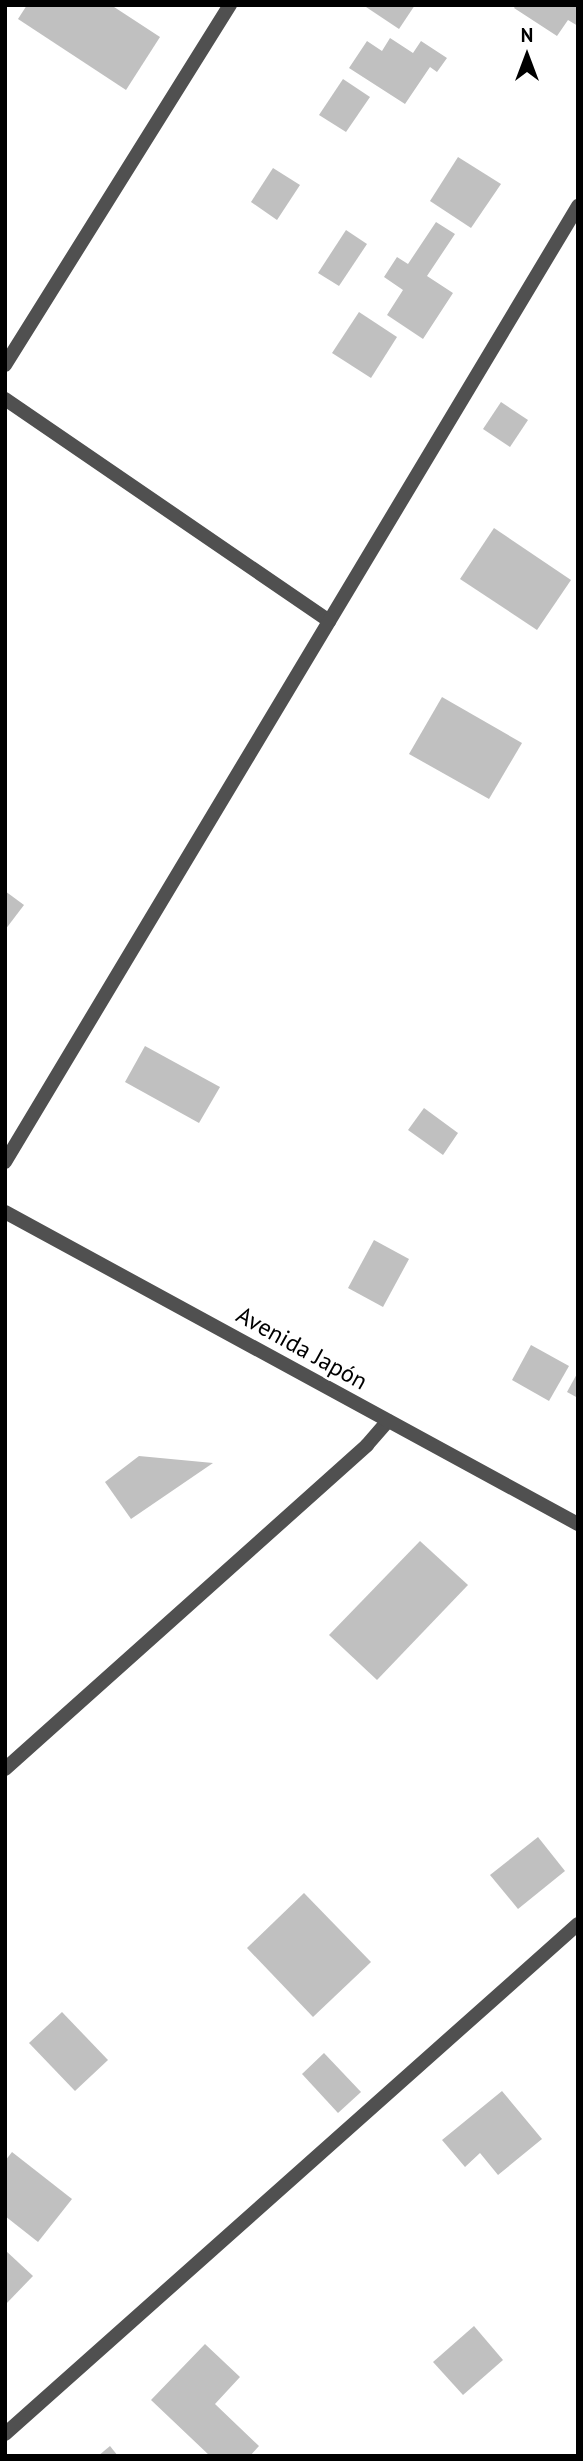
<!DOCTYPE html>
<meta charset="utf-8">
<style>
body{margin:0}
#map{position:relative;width:583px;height:2461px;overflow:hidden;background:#fff;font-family:"PT Sans",sans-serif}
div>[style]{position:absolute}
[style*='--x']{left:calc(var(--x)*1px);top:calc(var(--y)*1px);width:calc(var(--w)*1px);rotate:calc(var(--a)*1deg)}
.building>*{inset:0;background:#c0c0c0}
.service>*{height:14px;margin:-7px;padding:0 7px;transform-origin:7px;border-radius:7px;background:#505050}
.minor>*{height:14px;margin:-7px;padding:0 7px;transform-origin:7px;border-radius:7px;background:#505050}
.tertiary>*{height:14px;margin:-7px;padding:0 7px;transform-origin:7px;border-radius:7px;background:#505050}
span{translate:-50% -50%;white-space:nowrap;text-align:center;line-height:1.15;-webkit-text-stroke:5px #fff;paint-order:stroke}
.street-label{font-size:24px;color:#000}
.frame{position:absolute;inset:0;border:7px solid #000;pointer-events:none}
.north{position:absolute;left:492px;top:21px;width:70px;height:70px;-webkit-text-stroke:5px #fff;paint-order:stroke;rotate:0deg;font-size:19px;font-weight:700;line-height:28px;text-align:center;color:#000}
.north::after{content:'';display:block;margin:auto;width:24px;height:32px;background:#000;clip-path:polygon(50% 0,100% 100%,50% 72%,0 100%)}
</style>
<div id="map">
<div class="building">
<div style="clip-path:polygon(27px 5px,111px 5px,160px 37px,126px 90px,18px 19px)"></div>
<div style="clip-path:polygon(363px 5px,415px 5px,399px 29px)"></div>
<div style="clip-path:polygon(516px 5px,578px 5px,578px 26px,568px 20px,557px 36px,514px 8px)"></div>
<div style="clip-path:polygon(390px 38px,413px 53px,421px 41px,447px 58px,437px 72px,430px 67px,405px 104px,349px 68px,367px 41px,382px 51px)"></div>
<div style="clip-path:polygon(343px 79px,370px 97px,346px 132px,319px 115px)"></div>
<div style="clip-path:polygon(458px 157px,501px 184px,471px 228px,430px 201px)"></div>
<div style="clip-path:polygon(273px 168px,300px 185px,277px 220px,251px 202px)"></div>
<div style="clip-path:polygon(436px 222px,455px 234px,427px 276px,453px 293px,423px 339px,387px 315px,403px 290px,384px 277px,397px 257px,408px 264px)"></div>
<div style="clip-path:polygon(346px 230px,367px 244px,339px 286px,318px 273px)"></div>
<div style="clip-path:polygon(359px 312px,397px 337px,371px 378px,332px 353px)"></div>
<div style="clip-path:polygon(501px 402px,528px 420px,510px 447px,483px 429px)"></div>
<div style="clip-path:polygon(494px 528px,571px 580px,537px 630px,460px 579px)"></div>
<div style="clip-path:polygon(442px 697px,522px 743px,489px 799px,409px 754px)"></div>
<div style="clip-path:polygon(5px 891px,24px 905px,5px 930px)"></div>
<div style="clip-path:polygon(145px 1046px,220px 1087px,199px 1123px,125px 1082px)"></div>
<div style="clip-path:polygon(424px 1108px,458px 1133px,443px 1155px,408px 1130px)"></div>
<div style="clip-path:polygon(374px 1240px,409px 1259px,383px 1307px,348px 1288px)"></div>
<div style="clip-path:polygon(531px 1345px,569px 1366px,549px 1401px,512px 1380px)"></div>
<div style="clip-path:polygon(578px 1372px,578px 1398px,567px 1392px)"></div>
<div style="clip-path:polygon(139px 1456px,213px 1463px,131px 1519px,105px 1482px)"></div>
<div style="clip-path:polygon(420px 1541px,468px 1585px,377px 1680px,329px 1635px)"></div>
<div style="clip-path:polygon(538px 1837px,565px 1871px,518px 1909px,490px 1875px)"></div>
<div style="clip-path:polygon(304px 1893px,371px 1962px,313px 2017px,247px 1948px)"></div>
<div style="clip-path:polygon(62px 2012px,108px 2060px,75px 2091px,29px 2043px)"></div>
<div style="clip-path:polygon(324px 2053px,361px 2092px,338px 2113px,302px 2074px)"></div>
<div style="clip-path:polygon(502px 2091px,542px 2139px,498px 2175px,480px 2153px,465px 2167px,442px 2140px)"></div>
<div style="clip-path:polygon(12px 2152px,72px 2199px,38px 2242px,5px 2216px,5px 2161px)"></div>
<div style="clip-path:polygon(5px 2250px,33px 2276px,5px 2305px)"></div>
<div style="clip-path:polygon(474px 2326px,503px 2360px,463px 2395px,433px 2362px)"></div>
<div style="clip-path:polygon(205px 2344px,240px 2377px,215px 2404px,259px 2446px,250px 2456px,210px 2456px,151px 2400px)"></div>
<div style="clip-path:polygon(110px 2446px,118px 2456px,98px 2456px)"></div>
</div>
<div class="service">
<div style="--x:5;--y:1769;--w:486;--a:-41.8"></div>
<div style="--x:367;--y:1445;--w:32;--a:-49"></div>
</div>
<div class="minor">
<div style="--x:5;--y:365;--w:425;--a:-58"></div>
<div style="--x:5;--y:399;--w:393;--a:34.4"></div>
<div style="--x:5;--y:1162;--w:1115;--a:-59.06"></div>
<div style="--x:5;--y:2434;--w:767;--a:-41.67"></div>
</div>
<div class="tertiary">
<div style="--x:5;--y:1212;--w:652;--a:28.57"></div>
</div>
<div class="street-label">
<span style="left:302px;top:1348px;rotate:29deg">Avenida Japón</span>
</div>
<div class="frame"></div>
<div class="north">N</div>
</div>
